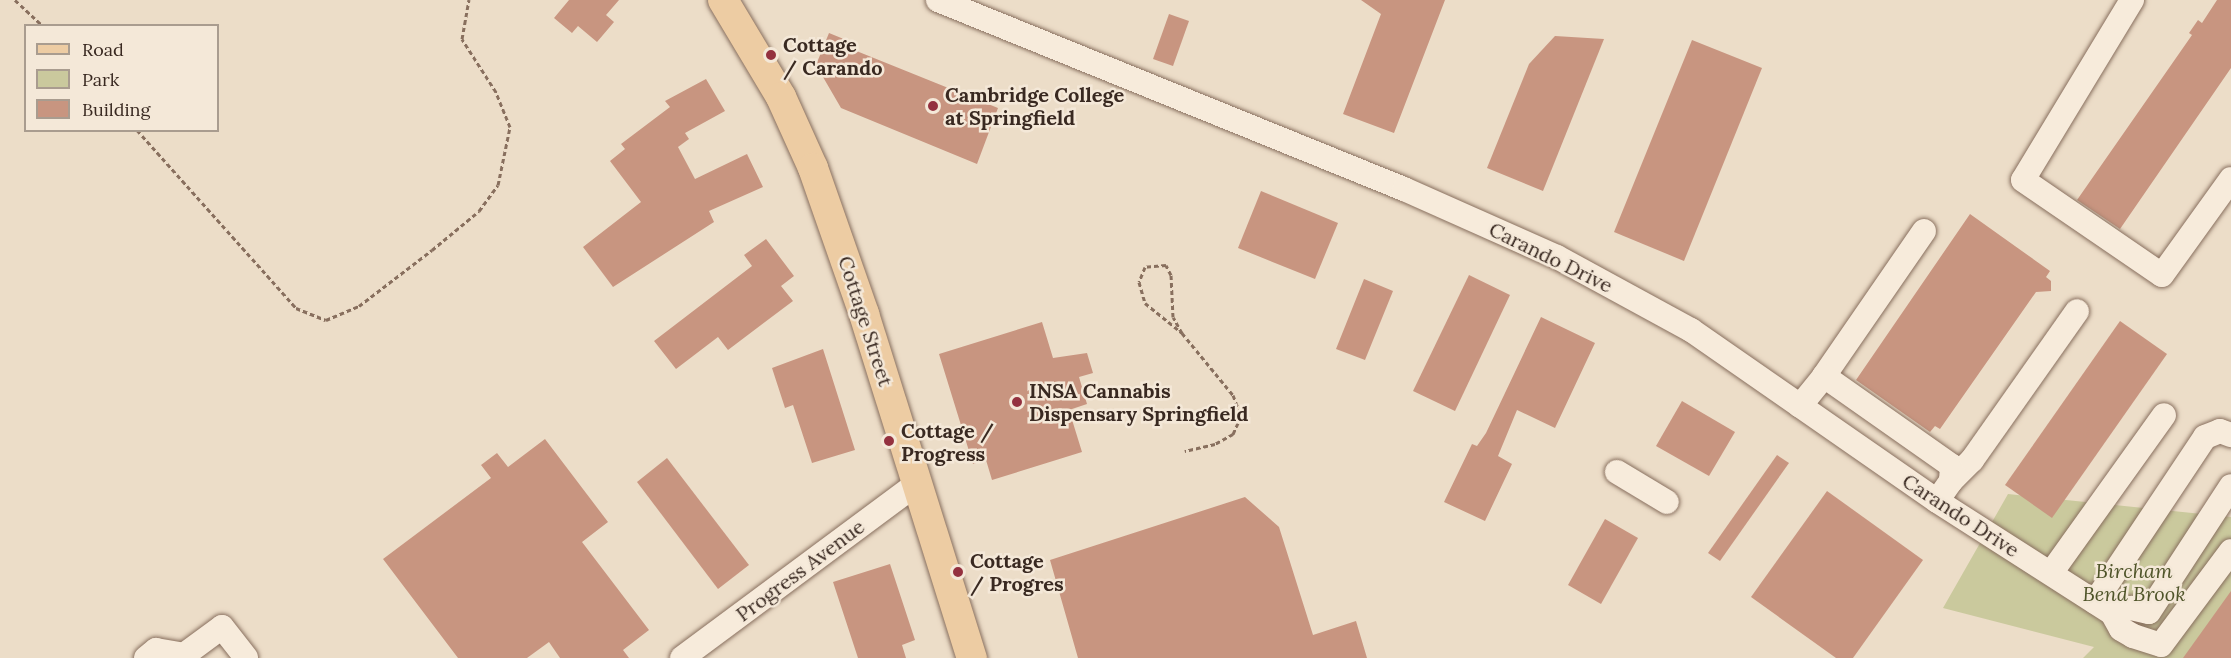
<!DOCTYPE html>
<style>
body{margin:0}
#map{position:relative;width:2231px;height:658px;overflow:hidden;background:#ecddc8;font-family:Lora,serif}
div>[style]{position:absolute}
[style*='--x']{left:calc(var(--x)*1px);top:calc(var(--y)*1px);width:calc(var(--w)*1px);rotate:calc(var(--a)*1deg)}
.green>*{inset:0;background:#cac99d}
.building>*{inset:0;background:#c89580}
.path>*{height:3px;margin-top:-1.5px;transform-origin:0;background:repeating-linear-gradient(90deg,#886f5e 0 4.5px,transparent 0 7.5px)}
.roads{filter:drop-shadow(0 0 2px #886f5e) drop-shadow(0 0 2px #886f5e)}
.minor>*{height:24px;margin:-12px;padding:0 12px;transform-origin:12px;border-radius:12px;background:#f7ebdb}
.major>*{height:30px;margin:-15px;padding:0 15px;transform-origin:15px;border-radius:15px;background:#edcca3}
.dots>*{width:16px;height:16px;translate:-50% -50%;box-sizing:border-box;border:3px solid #f4e8d8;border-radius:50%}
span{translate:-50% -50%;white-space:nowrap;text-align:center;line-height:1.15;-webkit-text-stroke:5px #f4e8d8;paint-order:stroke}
.poi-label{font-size:20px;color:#392921;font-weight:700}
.left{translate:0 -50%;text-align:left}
.street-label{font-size:20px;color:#392921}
.park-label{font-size:20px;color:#4f5429;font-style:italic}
.legend{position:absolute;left:24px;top:24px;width:195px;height:108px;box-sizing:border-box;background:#f4e8d8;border:2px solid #a99c8f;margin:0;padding:8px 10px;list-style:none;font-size:18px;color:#392921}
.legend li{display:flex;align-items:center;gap:12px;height:30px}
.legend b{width:30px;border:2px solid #a99c8f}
</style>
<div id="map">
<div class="green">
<div style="clip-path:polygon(2008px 494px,2231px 517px,2231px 658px,2083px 658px,2094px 647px,1943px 608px)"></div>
</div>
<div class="building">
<div style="clip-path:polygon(569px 0,619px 0,606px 15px,614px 22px,597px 42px,578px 26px,572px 33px,554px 18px)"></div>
<div style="clip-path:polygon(1361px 0,1445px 0,1394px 133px,1343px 114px,1381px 14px)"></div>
<div style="clip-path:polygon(2217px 0,2231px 0,2231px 68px,2120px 229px,2077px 200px,2192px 35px,2189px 33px,2198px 20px,2202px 23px)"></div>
<div style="clip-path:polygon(1169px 14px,1189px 21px,1173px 66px,1153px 59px)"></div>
<div style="clip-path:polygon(829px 33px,856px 44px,854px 50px,998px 108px,977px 164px,841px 108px,816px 65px)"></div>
<div style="clip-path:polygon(1555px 36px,1604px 39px,1543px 191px,1487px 168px,1529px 64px)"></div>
<div style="clip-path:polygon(1692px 40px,1762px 68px,1684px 261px,1614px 232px)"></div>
<div style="clip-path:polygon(706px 79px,725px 111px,685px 133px,689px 139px,678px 147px,695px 179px,747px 154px,763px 187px,709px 211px,714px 222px,613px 287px,583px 247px,641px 202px,610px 161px,625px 149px,621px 144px,670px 107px,665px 101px)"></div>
<div style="clip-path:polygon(1261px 191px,1338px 223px,1315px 279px,1238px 248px)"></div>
<div style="clip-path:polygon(1970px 214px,2050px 271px,2046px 277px,2051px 281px,2051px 291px,2036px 292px,1940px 429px,1935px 426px,1930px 432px,1856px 380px)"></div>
<div style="clip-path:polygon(766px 239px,794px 276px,781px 286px,793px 301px,728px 350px,718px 337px,676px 369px,654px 341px,752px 266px,744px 255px)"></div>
<div style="clip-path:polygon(1469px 275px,1510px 295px,1455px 411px,1413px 391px)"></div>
<div style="clip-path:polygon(1364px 279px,1393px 291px,1365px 360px,1336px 349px)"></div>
<div style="clip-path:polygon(1541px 317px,1595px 343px,1555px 428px,1517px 410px,1498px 456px,1512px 464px,1485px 521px,1444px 502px,1472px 444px,1477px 446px,1486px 433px)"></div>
<div style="clip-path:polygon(2120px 321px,2167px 354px,2052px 518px,2005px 485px)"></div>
<div style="clip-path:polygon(1042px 322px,1053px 358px,1087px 353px,1093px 373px,1079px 377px,1087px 404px,1069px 410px,1082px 452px,992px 480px,986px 460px,973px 464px,939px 354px)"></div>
<div style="clip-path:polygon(823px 349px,855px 450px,812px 463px,793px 405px,785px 408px,772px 368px)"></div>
<div style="clip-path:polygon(1682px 401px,1735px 432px,1709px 476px,1656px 446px)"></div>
<div style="clip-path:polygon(545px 439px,608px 522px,582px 542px,649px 630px,623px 650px,629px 658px,560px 658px,549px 642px,527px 658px,458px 658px,383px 559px,491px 478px,481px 465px,497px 453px,508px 467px)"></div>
<div style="clip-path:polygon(1777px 455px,1789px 463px,1720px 561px,1708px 553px)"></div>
<div style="clip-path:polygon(667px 458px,749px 565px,718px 589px,637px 482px)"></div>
<div style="clip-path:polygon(1827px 491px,1923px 560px,1853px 658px,1836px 658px,1751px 597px)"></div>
<div style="clip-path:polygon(1245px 497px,1279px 527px,1313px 635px,1356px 621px,1367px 658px,1078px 658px,1050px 560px)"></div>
<div style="clip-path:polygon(1605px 519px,1638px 538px,1601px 604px,1568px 585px)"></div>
<div style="clip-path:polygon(890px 564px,915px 640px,902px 645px,906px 658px,858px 658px,833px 582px)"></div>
<div style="clip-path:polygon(2231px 591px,2231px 658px,2183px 658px)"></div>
</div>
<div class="path">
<div style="--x:15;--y:0;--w:38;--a:43"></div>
<div style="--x:137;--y:130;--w:239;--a:48.2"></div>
<div style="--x:296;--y:308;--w:32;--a:22"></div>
<div style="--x:326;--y:320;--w:36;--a:-23"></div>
<div style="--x:359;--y:306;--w:92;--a:-37.5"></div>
<div style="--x:432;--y:250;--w:61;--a:-39.7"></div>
<div style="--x:479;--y:211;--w:32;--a:-54"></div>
<div style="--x:498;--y:185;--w:59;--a:-78.3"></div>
<div style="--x:510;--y:127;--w:38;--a:-112"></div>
<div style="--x:496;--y:92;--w:63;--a:-122.7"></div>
<div style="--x:462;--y:39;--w:40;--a:-80"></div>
<div style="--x:1182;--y:333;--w:18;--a:-119"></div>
<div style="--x:1173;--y:317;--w:42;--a:-92.7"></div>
<div style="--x:1171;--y:275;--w:11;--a:-117"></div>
<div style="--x:1166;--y:265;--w:21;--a:175"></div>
<div style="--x:1145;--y:267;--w:16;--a:112"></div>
<div style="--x:1139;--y:282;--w:22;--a:74"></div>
<div style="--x:1145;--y:303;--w:48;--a:39"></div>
<div style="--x:1182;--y:333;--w:80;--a:50.6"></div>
<div style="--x:1233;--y:395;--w:22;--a:69"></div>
<div style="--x:1241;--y:416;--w:20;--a:114"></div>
<div style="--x:1233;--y:434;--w:21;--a:151"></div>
<div style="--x:1215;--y:444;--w:31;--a:167"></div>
</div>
<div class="roads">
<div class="minor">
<div style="--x:938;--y:0;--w:503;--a:22.08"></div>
<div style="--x:1404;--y:189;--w:167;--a:24"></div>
<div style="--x:1557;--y:257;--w:153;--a:28.6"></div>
<div style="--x:1691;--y:330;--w:300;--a:34.8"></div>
<div style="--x:1937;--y:501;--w:208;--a:32.6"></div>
<div style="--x:2112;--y:613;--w:18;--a:61"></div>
<div style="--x:2121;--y:629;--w:14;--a:30"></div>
<div style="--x:2133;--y:636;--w:29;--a:18"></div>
<div style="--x:2161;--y:645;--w:117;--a:-53.3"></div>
<div style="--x:2132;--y:0;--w:210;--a:121.2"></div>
<div style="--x:2023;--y:180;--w:168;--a:34.4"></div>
<div style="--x:2162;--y:275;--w:118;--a:-54.3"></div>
<div style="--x:1824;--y:376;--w:176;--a:-55.4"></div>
<div style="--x:1800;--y:406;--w:38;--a:-51"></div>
<div style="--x:1824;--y:376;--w:156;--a:35.1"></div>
<div style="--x:1952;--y:466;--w:15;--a:94"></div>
<div style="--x:1951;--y:481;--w:24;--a:125"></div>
<div style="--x:1617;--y:472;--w:58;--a:31"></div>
<div style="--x:1951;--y:481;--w:30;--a:-45"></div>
<div style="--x:1972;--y:460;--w:182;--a:-54.8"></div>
<div style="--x:2051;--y:573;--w:194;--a:-54.4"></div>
<div style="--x:2095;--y:602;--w:198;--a:-56.3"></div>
<div style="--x:2205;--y:437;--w:16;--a:-22"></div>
<div style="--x:2220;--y:431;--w:12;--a:20"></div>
<div style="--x:2112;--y:613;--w:20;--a:-15"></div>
<div style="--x:2131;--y:608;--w:18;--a:13"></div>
<div style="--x:2149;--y:612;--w:150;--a:-56.9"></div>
<div style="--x:146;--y:658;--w:13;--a:-39"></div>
<div style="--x:156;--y:650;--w:28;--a:10"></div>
<div style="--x:184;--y:655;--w:47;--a:-36.4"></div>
<div style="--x:222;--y:627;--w:39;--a:52"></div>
<div style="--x:682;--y:658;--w:294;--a:-36.6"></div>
</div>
<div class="major">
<div style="--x:723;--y:0;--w:113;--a:59.1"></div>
<div style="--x:781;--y:97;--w:78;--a:65.7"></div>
<div style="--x:813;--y:168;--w:155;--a:70.7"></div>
<div style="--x:864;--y:314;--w:361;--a:72.6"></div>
</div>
</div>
<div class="dots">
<div style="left:771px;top:55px;background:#94313f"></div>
<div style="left:933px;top:106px;background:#94313f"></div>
<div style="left:1017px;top:402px;background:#94313f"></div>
<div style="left:889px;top:441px;background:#94313f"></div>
<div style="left:958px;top:572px;background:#94313f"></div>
</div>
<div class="poi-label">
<span class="left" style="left:783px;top:56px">Cottage<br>/ Carando</span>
<span class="left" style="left:945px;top:106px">Cambridge College<br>at Springfield</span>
<span class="left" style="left:1029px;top:402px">INSA Cannabis<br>Dispensary Springfield</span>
<span class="left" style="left:901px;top:442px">Cottage /<br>Progress</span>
<span class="left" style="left:970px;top:572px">Cottage<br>/ Progres</span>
</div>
<div class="street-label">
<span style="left:1551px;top:257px;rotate:26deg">Carando Drive</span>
<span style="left:866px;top:321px;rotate:72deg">Cottage Street</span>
<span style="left:1961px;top:515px;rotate:33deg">Carando Drive</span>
<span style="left:800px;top:570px;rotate:-37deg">Progress Avenue</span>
</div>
<div class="park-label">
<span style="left:2134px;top:582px">Bircham<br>Bend Brook</span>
</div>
<ul class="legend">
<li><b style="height:8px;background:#edcca3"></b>Road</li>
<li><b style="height:16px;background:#cac99d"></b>Park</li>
<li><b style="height:16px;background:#c89580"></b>Building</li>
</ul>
</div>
